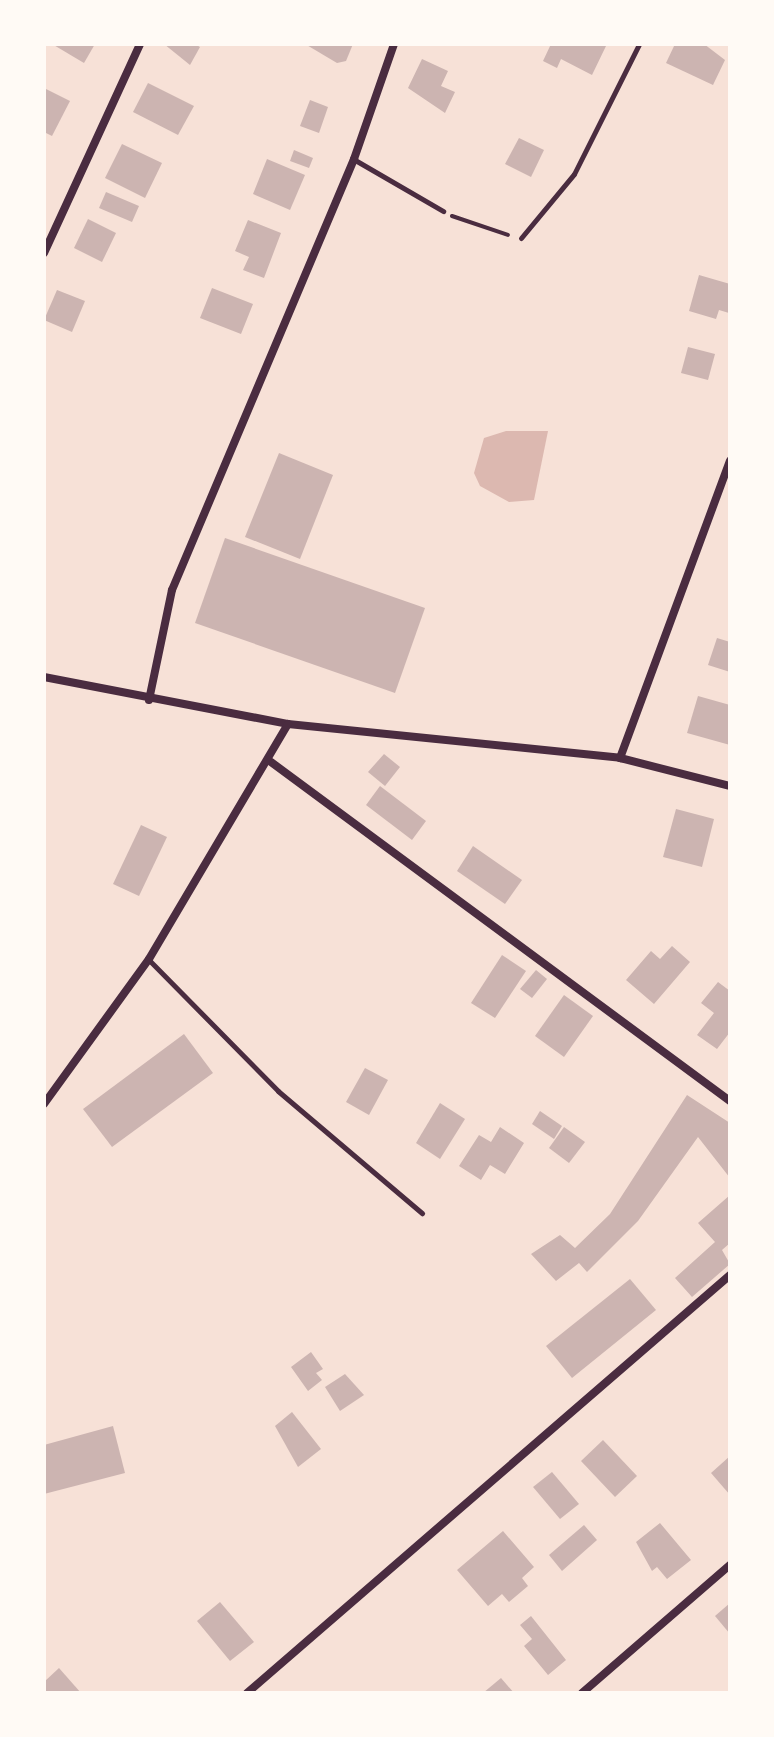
<!DOCTYPE html>
<style>
body{margin:0}
#map{position:relative;width:774px;height:1737px;overflow:hidden;background:#f7e1d7;font-family:"Fira Sans",sans-serif}
div>[style]{position:absolute}
[style*='--x']{left:calc(var(--x)*1px);top:calc(var(--y)*1px);width:calc(var(--w)*1px);rotate:calc(var(--a)*1deg)}
.water>*{inset:0;background:#dcb8b0}
.building>*{inset:0;background:#ccb4b1}
.path>*{height:4px;margin:-2px;padding:0 2px;transform-origin:2px;border-radius:2px;background:#4a2c40}
.service>*{height:5px;margin:-2.5px;padding:0 2.5px;transform-origin:2.5px;border-radius:2.5px;background:#4a2c40}
.minor>*{height:8px;margin:-4px;padding:0 4px;transform-origin:4px;border-radius:4px;background:#4a2c40}
span{translate:-50% -50%;white-space:nowrap;text-align:center;line-height:1.15;-webkit-text-stroke:6px #fffaf5;paint-order:stroke}
.frame{position:absolute;inset:0;border:46px solid #fffaf5;pointer-events:none}
</style>
<div id="map">
<div class="water">
<div style="clip-path:polygon(506px 431px,548px 431px,534px 500px,509px 502px,480px 486px,474px 473px,484px 438px)"></div>
</div>
<div class="building">
<div style="clip-path:polygon(52px 44px,95px 44px,84px 63px)"></div>
<div style="clip-path:polygon(164px 44px,195px 44px,200px 47px,190px 65px)"></div>
<div style="clip-path:polygon(305px 44px,353px 44px,346px 61px,337px 63px)"></div>
<div style="clip-path:polygon(551px 44px,601px 44px,606px 46px,592px 75px,561px 59px,557px 68px,543px 61px)"></div>
<div style="clip-path:polygon(675px 44px,704px 44px,725px 60px,713px 85px,666px 63px)"></div>
<div style="clip-path:polygon(422px 59px,448px 71px,441px 86px,455px 92px,445px 113px,408px 88px)"></div>
<div style="clip-path:polygon(148px 83px,194px 106px,178px 135px,133px 112px)"></div>
<div style="clip-path:polygon(44px 88px,70px 101px,52px 136px,44px 132px)"></div>
<div style="clip-path:polygon(310px 100px,328px 107px,319px 133px,300px 126px)"></div>
<div style="clip-path:polygon(519px 138px,544px 150px,531px 177px,505px 164px)"></div>
<div style="clip-path:polygon(122px 144px,162px 163px,145px 198px,105px 178px)"></div>
<div style="clip-path:polygon(294px 150px,313px 158px,309px 168px,290px 161px)"></div>
<div style="clip-path:polygon(267px 159px,305px 175px,290px 210px,253px 194px)"></div>
<div style="clip-path:polygon(106px 192px,139px 206px,132px 222px,99px 208px)"></div>
<div style="clip-path:polygon(88px 219px,116px 233px,102px 262px,74px 248px)"></div>
<div style="clip-path:polygon(248px 220px,281px 233px,264px 278px,243px 270px,249px 257px,235px 251px)"></div>
<div style="clip-path:polygon(699px 275px,730px 284px,729px 313px,719px 310px,716px 319px,689px 311px)"></div>
<div style="clip-path:polygon(212px 288px,253px 304px,241px 334px,200px 318px)"></div>
<div style="clip-path:polygon(57px 290px,85px 301px,72px 332px,44px 320px)"></div>
<div style="clip-path:polygon(688px 347px,715px 354px,708px 380px,681px 373px)"></div>
<div style="clip-path:polygon(279px 453px,333px 475px,300px 559px,245px 537px)"></div>
<div style="clip-path:polygon(225px 538px,425px 608px,395px 693px,195px 623px)"></div>
<div style="clip-path:polygon(717px 638px,730px 642px,730px 672px,708px 665px)"></div>
<div style="clip-path:polygon(698px 696px,730px 705px,730px 745px,687px 733px)"></div>
<div style="clip-path:polygon(384px 754px,400px 767px,385px 786px,368px 772px)"></div>
<div style="clip-path:polygon(380px 786px,426px 821px,412px 840px,366px 805px)"></div>
<div style="clip-path:polygon(676px 809px,714px 819px,702px 867px,663px 857px)"></div>
<div style="clip-path:polygon(141px 825px,167px 837px,139px 896px,113px 884px)"></div>
<div style="clip-path:polygon(473px 846px,522px 880px,505px 904px,457px 871px)"></div>
<div style="clip-path:polygon(672px 946px,690px 962px,654px 1004px,626px 980px,651px 951px,660px 959px)"></div>
<div style="clip-path:polygon(502px 955px,526px 971px,495px 1018px,471px 1003px)"></div>
<div style="clip-path:polygon(536px 970px,547px 979px,532px 998px,520px 989px)"></div>
<div style="clip-path:polygon(718px 982px,730px 991px,730px 1032px,717px 1049px,697px 1035px,714px 1013px,701px 1003px)"></div>
<div style="clip-path:polygon(564px 995px,593px 1016px,564px 1057px,535px 1036px)"></div>
<div style="clip-path:polygon(184px 1034px,213px 1073px,112px 1147px,83px 1109px)"></div>
<div style="clip-path:polygon(365px 1068px,388px 1080px,369px 1115px,346px 1102px)"></div>
<div style="clip-path:polygon(687px 1095px,730px 1123px,730px 1178px,698px 1137px,638px 1221px,587px 1272px,579px 1263px,556px 1281px,531px 1254px,560px 1235px,575px 1248px,610px 1214px)"></div>
<div style="clip-path:polygon(440px 1103px,465px 1119px,440px 1159px,416px 1143px)"></div>
<div style="clip-path:polygon(540px 1111px,562px 1126px,554px 1139px,532px 1124px)"></div>
<div style="clip-path:polygon(500px 1127px,524px 1143px,505px 1174px,490px 1165px,481px 1180px,459px 1166px,479px 1135px,491px 1142px)"></div>
<div style="clip-path:polygon(564px 1127px,585px 1142px,569px 1163px,549px 1148px)"></div>
<div style="clip-path:polygon(730px 1195px,730px 1243px,722px 1250px,730px 1264px,692px 1297px,675px 1278px,715px 1242px,698px 1223px)"></div>
<div style="clip-path:polygon(630px 1279px,656px 1310px,572px 1378px,546px 1346px)"></div>
<div style="clip-path:polygon(311px 1352px,323px 1369px,316px 1373px,322px 1380px,308px 1391px,291px 1367px)"></div>
<div style="clip-path:polygon(345px 1374px,364px 1395px,340px 1411px,325px 1387px)"></div>
<div style="clip-path:polygon(292px 1412px,321px 1449px,298px 1467px,275px 1426px)"></div>
<div style="clip-path:polygon(113px 1426px,125px 1473px,44px 1494px,44px 1445px)"></div>
<div style="clip-path:polygon(603px 1440px,637px 1476px,615px 1497px,581px 1461px)"></div>
<div style="clip-path:polygon(730px 1456px,730px 1495px,711px 1473px)"></div>
<div style="clip-path:polygon(552px 1472px,579px 1504px,560px 1519px,533px 1487px)"></div>
<div style="clip-path:polygon(660px 1523px,691px 1560px,667px 1579px,657px 1567px,652px 1571px,636px 1542px)"></div>
<div style="clip-path:polygon(584px 1525px,597px 1540px,562px 1571px,549px 1555px)"></div>
<div style="clip-path:polygon(503px 1531px,534px 1567px,522px 1578px,528px 1586px,509px 1602px,502px 1594px,488px 1606px,457px 1570px)"></div>
<div style="clip-path:polygon(220px 1602px,254px 1642px,230px 1661px,197px 1621px)"></div>
<div style="clip-path:polygon(730px 1603px,730px 1634px,715px 1616px)"></div>
<div style="clip-path:polygon(531px 1616px,566px 1660px,548px 1675px,524px 1646px,532px 1639px,520px 1625px)"></div>
<div style="clip-path:polygon(59px 1668px,81px 1693px,44px 1693px,44px 1682px)"></div>
<div style="clip-path:polygon(501px 1678px,514px 1693px,483px 1693px)"></div>
</div>
<div class="path">
<div style="--x:452;--y:216;--w:59;--a:18.7"></div>
</div>
<div class="service">
<div style="--x:355;--y:160;--w:102;--a:30.1"></div>
<div style="--x:521;--y:238;--w:83;--a:-50.4"></div>
<div style="--x:574;--y:174;--w:145;--a:-63.4"></div>
<div style="--x:149;--y:960;--w:184;--a:45.4"></div>
<div style="--x:278;--y:1091;--w:189;--a:40.3"></div>
</div>
<div class="minor">
<div style="--x:44;--y:253;--w:230;--a:-65.3"></div>
<div style="--x:44;--y:677;--w:248;--a:10.9"></div>
<div style="--x:288;--y:724;--w:334;--a:5.8"></div>
<div style="--x:620;--y:758;--w:114;--a:14.3"></div>
<div style="--x:149;--y:700;--w:112;--a:-78.2"></div>
<div style="--x:172;--y:590;--w:468;--a:-67.1"></div>
<div style="--x:354;--y:159;--w:122;--a:-70.8"></div>
<div style="--x:620;--y:758;--w:317;--a:-69.7"></div>
<div style="--x:271;--y:762;--w:571;--a:36.45"></div>
<div style="--x:44;--y:1104;--w:179;--a:-54.1"></div>
<div style="--x:149;--y:959;--w:273;--a:-59.4"></div>
<div style="--x:247;--y:1693;--w:639;--a:-40.87"></div>
<div style="--x:582;--y:1693;--w:196;--a:-40.9"></div>
</div>
<div class="frame"></div>
</div>
